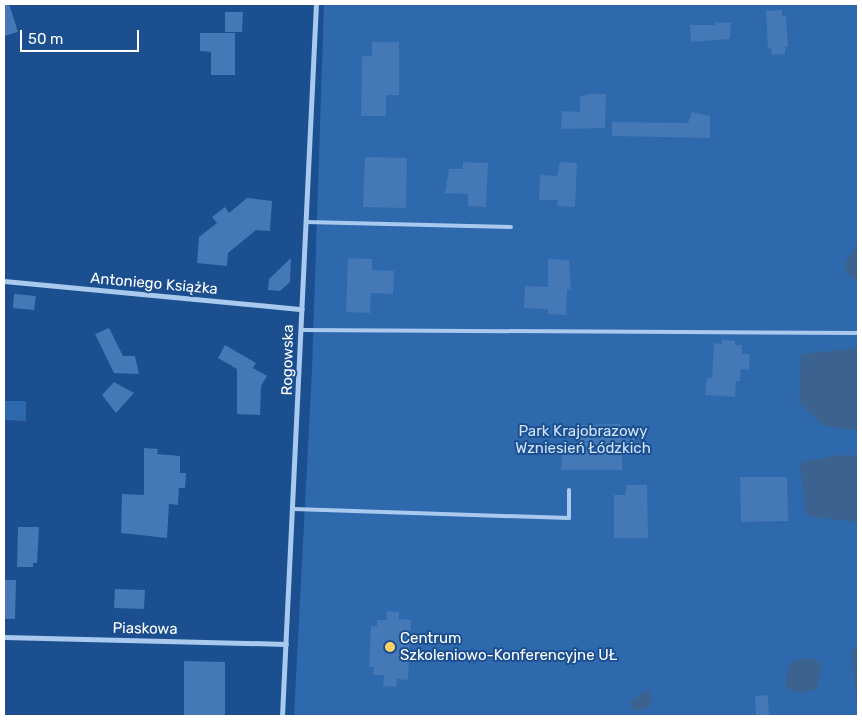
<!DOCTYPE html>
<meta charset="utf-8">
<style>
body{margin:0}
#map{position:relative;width:862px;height:720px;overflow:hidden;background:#1b4f8f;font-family:Rubik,sans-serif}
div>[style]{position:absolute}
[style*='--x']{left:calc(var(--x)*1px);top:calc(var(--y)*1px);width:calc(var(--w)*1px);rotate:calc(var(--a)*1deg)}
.green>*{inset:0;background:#2e69ad}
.water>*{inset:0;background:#3c6290}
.building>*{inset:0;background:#4478b7}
.lane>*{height:4px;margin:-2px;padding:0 2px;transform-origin:2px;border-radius:2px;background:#a9c9ee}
.street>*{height:5px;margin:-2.5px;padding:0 2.5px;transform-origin:2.5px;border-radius:2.5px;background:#a9c9ee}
.dots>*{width:14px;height:14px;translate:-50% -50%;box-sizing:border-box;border:2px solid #1b4f8f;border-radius:50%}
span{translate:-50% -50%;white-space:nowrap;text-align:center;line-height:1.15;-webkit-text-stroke:4px #1b4f8f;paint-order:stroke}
.street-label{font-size:15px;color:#fff}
.park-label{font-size:15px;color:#cfe3fa}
.poi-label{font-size:15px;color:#fff}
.left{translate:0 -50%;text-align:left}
.frame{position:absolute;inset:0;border:5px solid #fff;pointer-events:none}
.scale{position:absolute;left:20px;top:30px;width:119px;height:22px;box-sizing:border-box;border:2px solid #fff;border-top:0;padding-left:6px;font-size:15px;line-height:18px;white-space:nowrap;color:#fff;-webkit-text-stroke:4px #1b4f8f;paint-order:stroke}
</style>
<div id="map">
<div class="green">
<div style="clip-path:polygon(324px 4px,858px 4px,858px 716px,294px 716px,312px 369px)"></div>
<div style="clip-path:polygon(4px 401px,26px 401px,26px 421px,4px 420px)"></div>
</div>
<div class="water">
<div style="clip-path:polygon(858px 243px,858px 281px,846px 273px,845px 263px)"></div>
<div style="clip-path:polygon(858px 348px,858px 431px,824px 426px,799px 403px,801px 354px)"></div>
<div style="clip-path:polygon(840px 455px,858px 456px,858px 522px,806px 516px,800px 465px,804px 461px)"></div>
<div style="clip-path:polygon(858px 647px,858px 713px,851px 651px)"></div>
<div style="clip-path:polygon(812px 658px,819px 662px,821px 669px,817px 689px,800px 693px,787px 689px,785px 681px,790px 665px,795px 660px)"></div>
<div style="clip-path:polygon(647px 689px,652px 697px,650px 706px,641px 711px,631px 709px,631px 702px)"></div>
</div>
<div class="building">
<div style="clip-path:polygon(4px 4px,9px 4px,18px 32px,4px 36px)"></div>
<div style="clip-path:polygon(782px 10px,782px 16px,786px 16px,788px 47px,785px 47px,785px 54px,772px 55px,771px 48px,768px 49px,766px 11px)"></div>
<div style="clip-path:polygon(225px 12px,243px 12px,242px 32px,225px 32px)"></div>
<div style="clip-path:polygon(715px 22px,731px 23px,730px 39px,691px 42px,690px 25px,715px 25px)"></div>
<div style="clip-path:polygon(200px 33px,235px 33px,235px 75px,211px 75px,211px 52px,200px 51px)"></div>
<div style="clip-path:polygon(372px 42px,399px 42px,399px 95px,386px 95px,386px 116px,361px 116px,362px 56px,372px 56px)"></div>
<div style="clip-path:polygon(588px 94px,606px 94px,605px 128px,561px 129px,562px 111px,580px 112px,580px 97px)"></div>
<div style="clip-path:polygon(692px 112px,710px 116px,710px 138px,612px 136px,612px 122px,688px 123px)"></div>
<div style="clip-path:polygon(365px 157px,407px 158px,406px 208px,363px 207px)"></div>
<div style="clip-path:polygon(463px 162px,488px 163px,486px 207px,468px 206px,468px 194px,445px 193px,449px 169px,463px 169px)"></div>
<div style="clip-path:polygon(560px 162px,577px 163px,575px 207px,557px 206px,558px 200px,539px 200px,540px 175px,557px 176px)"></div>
<div style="clip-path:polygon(247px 198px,272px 201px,270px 231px,256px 230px,228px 253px,227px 266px,197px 263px,199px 237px,217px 223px,212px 217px,225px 207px,229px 213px)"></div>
<div style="clip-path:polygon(291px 258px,290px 282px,280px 291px,268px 290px,269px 279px)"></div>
<div style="clip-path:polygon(348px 258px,372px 259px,372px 270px,394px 271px,393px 294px,371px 293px,370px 313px,346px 312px)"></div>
<div style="clip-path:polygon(548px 259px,569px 260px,571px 290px,567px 289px,566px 315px,548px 314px,548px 309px,524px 308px,525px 286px,548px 287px)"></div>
<div style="clip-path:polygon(14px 294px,36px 296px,34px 310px,13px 308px)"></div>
<div style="clip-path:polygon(109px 328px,123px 356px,135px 356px,139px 374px,114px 373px,95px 334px)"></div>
<div style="clip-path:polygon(722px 340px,735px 341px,735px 345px,742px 345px,742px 354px,750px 354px,749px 370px,741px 369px,740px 381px,736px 381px,735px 397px,705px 395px,707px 378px,712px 378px,714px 343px,722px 344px)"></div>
<div style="clip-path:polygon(225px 345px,256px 363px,253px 368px,267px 376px,261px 386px,260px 415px,237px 414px,237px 369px,218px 358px)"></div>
<div style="clip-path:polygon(114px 382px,134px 393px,116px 413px,102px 395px)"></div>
<div style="clip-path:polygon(621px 424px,622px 439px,635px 438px,635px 454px,622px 455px,622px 470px,561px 470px,562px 455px,579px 455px,578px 425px)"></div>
<div style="clip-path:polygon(144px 448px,158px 449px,157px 454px,180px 456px,180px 473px,186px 473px,185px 488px,179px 488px,178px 505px,169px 504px,167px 538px,121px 533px,122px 494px,144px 495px)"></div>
<div style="clip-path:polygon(740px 477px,787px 477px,788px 521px,741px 522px)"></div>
<div style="clip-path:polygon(626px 485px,647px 485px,648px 538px,614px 538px,614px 495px,625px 495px)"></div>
<div style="clip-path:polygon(18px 527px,39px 527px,37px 563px,33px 563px,33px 567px,17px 567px)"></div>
<div style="clip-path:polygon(4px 580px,16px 580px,15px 619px,4px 619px)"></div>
<div style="clip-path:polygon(115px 589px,145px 590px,144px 609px,114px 608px)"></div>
<div style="clip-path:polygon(387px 611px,399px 612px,399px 619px,411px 620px,408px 680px,397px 679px,396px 687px,383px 686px,384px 675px,373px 675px,374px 667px,369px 667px,371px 626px,377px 626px,377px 620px,387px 620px)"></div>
<div style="clip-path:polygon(184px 661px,225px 662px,225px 716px,184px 716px)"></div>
<div style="clip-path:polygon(768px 695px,769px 716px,756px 716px,755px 696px)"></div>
</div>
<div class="lane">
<div style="--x:306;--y:222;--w:205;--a:1.4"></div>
<div style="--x:302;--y:330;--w:556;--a:0.31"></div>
<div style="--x:294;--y:509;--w:275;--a:1.9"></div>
<div style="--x:569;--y:518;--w:28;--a:-90"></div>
</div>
<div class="street">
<div style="--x:4;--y:281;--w:299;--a:5.4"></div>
<div style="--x:4;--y:637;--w:282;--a:1.4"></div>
<div style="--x:282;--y:716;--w:713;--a:-87.27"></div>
</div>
<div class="dots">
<div style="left:390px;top:647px;background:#ffd166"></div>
</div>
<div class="street-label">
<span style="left:154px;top:284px;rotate:5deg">Antoniego Książka</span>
<span style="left:288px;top:360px;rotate:-89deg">Rogowska</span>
<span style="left:145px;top:629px;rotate:1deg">Piaskowa</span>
</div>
<div class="park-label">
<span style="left:583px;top:440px">Park Krajobrazowy<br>Wzniesień Łódzkich</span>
</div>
<div class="poi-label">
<span class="left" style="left:400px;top:647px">Centrum<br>Szkoleniowo-Konferencyjne UŁ</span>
</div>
<div class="frame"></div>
<div class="scale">50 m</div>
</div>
